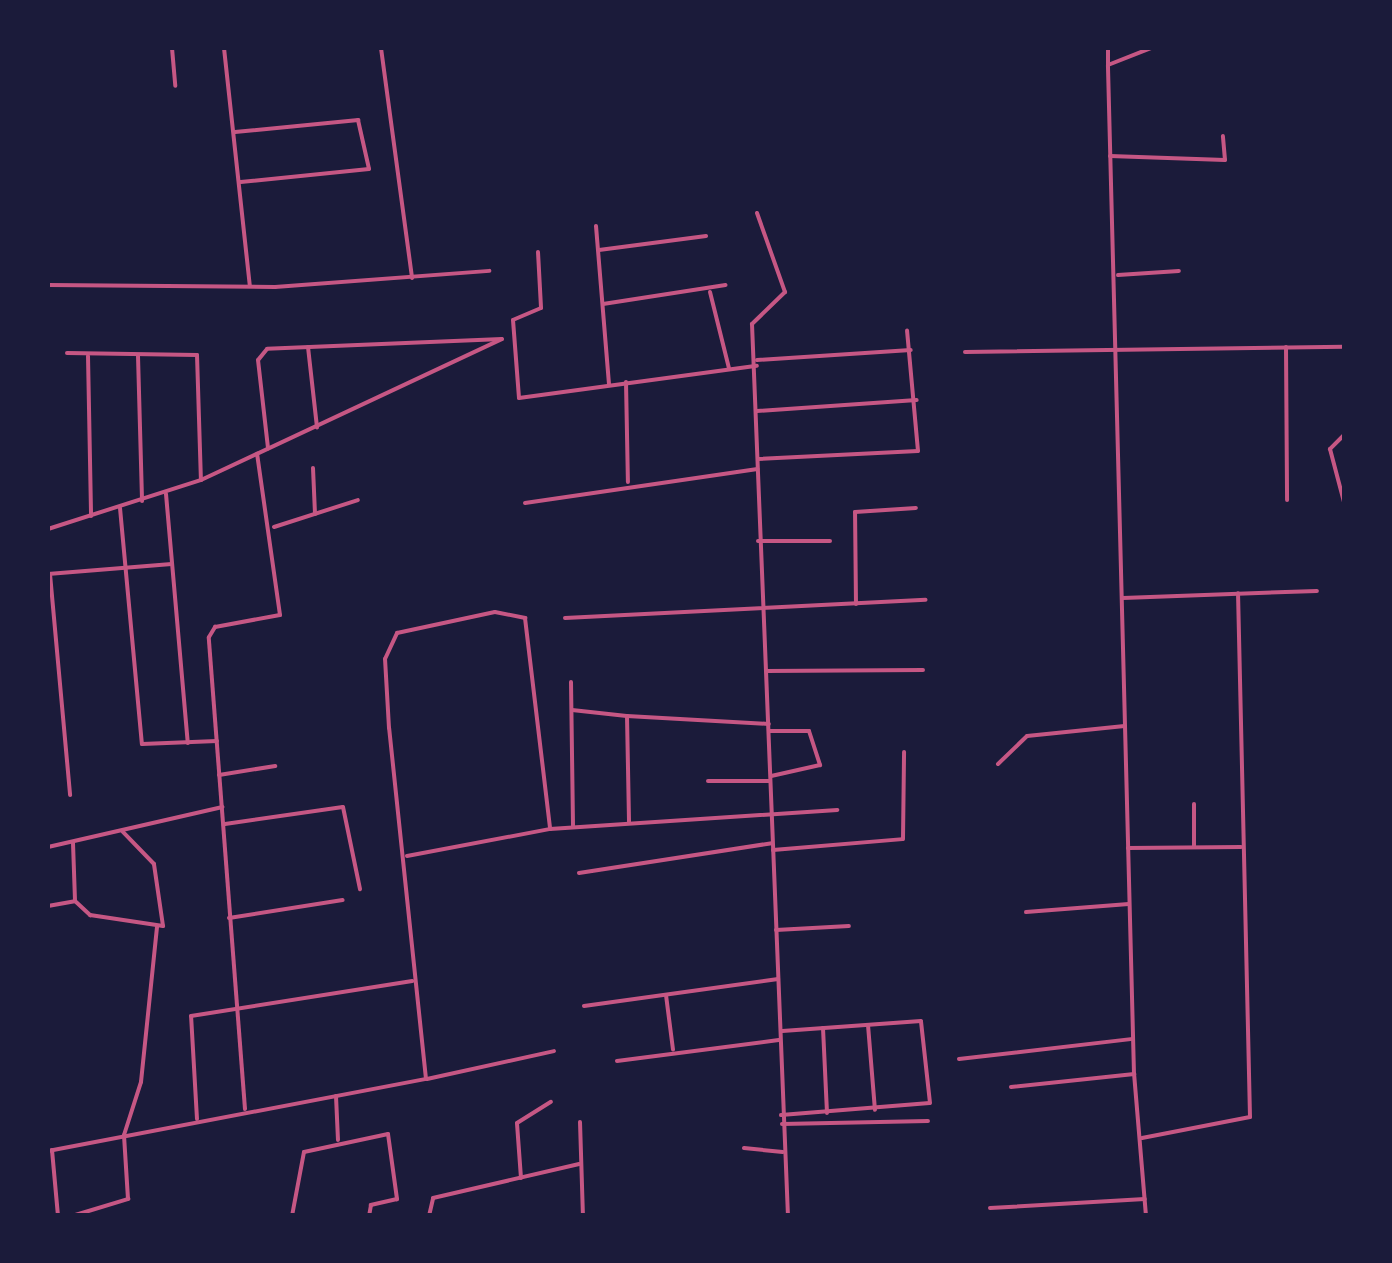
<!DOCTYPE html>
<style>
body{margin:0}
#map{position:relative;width:1392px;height:1263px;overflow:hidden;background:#1b1b3a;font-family:Barlow,sans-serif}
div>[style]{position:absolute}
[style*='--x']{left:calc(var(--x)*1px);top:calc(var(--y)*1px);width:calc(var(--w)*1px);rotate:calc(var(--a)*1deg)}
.minor>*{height:4px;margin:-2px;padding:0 2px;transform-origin:2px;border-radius:2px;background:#c65784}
span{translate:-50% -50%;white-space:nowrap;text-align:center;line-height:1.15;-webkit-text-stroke:10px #1b1b3a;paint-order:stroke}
.frame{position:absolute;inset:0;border:50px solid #1b1b3a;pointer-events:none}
</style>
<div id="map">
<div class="minor">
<div style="--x:172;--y:48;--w:38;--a:85"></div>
<div style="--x:224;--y:48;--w:239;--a:83.8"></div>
<div style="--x:381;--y:48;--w:232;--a:82.3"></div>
<div style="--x:1108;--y:48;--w:17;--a:90"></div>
<div style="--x:235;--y:132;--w:124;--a:-5.6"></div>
<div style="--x:358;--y:120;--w:50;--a:77.3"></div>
<div style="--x:369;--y:169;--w:129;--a:174.2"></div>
<div style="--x:1110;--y:156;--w:115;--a:2"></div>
<div style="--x:1225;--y:160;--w:24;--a:-95"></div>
<div style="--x:757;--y:213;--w:84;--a:70.5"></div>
<div style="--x:785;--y:292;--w:46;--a:135.9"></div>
<div style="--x:752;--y:324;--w:893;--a:87.69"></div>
<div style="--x:596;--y:226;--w:159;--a:85.3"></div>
<div style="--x:599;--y:250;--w:108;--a:-7.5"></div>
<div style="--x:538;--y:252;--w:56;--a:86.9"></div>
<div style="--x:541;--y:308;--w:30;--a:157"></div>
<div style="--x:513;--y:320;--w:78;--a:85.6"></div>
<div style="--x:519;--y:398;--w:240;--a:-7.7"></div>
<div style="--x:1118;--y:275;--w:61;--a:-3.8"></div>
<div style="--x:48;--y:285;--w:227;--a:0.5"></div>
<div style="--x:275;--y:287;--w:215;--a:-4.3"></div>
<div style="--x:710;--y:292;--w:78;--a:76"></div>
<div style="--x:603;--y:304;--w:124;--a:-8.8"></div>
<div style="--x:308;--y:347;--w:81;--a:83.6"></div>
<div style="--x:1286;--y:347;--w:153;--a:89.6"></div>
<div style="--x:965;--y:352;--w:379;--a:-0.8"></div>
<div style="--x:67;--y:353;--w:130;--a:0.9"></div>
<div style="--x:197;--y:355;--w:125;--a:88.2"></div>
<div style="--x:88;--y:356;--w:160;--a:88.9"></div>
<div style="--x:138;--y:356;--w:145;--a:88.4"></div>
<div style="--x:757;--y:360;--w:154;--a:-3.7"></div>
<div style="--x:626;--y:382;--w:100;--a:88.9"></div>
<div style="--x:757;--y:411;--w:160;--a:-3.9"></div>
<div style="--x:1344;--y:435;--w:20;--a:135"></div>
<div style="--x:1330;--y:449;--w:55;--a:75.2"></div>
<div style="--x:758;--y:459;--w:160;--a:-2.9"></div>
<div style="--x:918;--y:451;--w:121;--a:-95.2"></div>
<div style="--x:313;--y:468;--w:46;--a:87.5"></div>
<div style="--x:166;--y:494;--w:250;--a:85"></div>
<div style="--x:525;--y:503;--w:235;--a:-8.3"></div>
<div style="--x:120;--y:508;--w:237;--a:84.7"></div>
<div style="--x:142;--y:744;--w:75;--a:-2.3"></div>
<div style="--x:274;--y:527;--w:88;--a:-17.8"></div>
<div style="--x:48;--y:529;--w:161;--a:-17.8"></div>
<div style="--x:201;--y:480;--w:332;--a:-25.1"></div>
<div style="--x:502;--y:339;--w:235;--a:177.6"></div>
<div style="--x:267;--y:349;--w:14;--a:129"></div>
<div style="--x:258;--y:360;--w:89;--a:83.5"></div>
<div style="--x:758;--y:541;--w:72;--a:0"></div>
<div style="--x:48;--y:574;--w:124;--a:-4.6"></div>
<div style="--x:50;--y:574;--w:222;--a:84.8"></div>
<div style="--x:1123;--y:598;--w:194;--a:-2.1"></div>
<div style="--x:856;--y:604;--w:92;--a:-90.6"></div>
<div style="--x:855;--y:512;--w:61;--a:-3.8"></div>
<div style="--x:565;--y:618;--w:361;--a:-2.9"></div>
<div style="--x:766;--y:671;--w:157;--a:-0.4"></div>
<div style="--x:571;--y:682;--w:145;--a:89.2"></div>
<div style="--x:572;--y:710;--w:55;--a:6.2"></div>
<div style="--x:627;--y:716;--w:107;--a:88.9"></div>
<div style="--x:627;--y:716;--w:142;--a:3.2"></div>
<div style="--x:770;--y:731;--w:39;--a:0"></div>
<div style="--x:809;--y:731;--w:36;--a:72"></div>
<div style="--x:820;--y:765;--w:50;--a:167.3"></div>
<div style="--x:998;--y:764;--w:40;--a:-44"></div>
<div style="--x:1027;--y:736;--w:98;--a:-5.9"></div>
<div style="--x:219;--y:775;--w:57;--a:-9.1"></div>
<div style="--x:708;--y:781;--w:61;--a:0"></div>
<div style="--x:225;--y:824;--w:119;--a:-8.2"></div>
<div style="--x:343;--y:807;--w:84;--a:78.3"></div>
<div style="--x:73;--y:843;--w:58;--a:88"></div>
<div style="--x:75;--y:901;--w:21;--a:43"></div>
<div style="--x:90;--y:915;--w:74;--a:8.6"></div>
<div style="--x:163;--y:926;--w:63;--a:-98.3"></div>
<div style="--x:154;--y:864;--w:45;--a:-134.1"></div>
<div style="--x:48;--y:847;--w:179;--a:-12.9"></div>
<div style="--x:1194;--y:847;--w:43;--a:-90"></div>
<div style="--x:1128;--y:848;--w:113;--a:-0.5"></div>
<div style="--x:773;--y:850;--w:130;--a:-4.8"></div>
<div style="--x:903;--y:839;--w:87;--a:-89.3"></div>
<div style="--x:407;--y:856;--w:146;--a:-10.7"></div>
<div style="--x:550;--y:829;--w:288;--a:-3.8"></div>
<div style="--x:579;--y:873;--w:195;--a:-8.8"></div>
<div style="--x:48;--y:906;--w:27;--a:-10"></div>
<div style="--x:1026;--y:912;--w:103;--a:-4.4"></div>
<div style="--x:229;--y:918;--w:115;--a:-9"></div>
<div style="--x:776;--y:930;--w:73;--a:-3.1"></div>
<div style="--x:666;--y:995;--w:55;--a:82.7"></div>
<div style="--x:584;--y:1006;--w:196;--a:-7.9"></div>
<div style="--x:868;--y:1025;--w:85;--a:85.3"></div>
<div style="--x:823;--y:1028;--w:85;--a:87.3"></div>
<div style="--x:959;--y:1059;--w:175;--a:-6.6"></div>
<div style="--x:617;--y:1061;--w:163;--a:-7.4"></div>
<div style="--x:427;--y:1079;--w:130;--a:-12.4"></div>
<div style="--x:1011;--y:1087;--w:124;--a:-6"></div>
<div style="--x:336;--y:1096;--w:44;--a:87.4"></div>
<div style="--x:245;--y:1109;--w:473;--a:-94.4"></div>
<div style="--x:209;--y:637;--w:12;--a:-59"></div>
<div style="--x:215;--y:627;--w:66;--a:-10.5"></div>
<div style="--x:280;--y:615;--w:163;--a:-98.1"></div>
<div style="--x:781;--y:1115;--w:149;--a:-4.6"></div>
<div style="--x:930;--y:1103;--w:82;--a:-96.3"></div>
<div style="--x:921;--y:1021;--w:139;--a:175.9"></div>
<div style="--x:197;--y:1119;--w:103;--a:-93.3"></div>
<div style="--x:191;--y:1016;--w:224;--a:-9"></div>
<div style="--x:580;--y:1122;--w:94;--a:88.2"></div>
<div style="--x:782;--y:1124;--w:146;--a:-1.2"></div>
<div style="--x:1142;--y:1138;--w:110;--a:-11"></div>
<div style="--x:1250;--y:1117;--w:524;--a:-91.31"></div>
<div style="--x:744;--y:1148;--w:39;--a:6"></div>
<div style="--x:52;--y:1150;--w:66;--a:84.8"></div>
<div style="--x:48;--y:1151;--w:385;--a:-10.8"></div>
<div style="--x:426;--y:1079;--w:353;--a:-96"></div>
<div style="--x:389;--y:728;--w:69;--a:-93.3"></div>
<div style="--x:385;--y:659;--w:29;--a:-65"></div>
<div style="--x:397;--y:633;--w:100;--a:-12.1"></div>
<div style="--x:495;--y:612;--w:31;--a:11"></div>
<div style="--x:525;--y:618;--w:212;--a:83.2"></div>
<div style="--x:521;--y:1178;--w:55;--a:-94.2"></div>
<div style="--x:517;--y:1123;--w:40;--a:-32"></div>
<div style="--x:990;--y:1208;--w:155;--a:-3.3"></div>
<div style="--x:72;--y:1216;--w:59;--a:-16.9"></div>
<div style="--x:128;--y:1199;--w:64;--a:-93.6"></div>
<div style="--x:124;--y:1135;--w:56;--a:-72.2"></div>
<div style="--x:141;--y:1082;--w:156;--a:-84.1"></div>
<div style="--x:292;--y:1216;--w:65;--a:-79.4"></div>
<div style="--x:304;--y:1152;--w:86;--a:-12.1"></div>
<div style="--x:388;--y:1134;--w:66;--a:82.1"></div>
<div style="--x:397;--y:1199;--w:27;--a:167"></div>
<div style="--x:371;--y:1205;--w:11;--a:100"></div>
<div style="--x:429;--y:1216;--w:18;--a:-77"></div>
<div style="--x:433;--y:1198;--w:150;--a:-13.1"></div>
<div style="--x:1146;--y:1216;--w:143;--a:-94.8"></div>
<div style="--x:1134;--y:1074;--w:1009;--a:-91.48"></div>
<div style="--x:1108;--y:65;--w:46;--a:-21.6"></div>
</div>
<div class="frame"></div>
</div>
